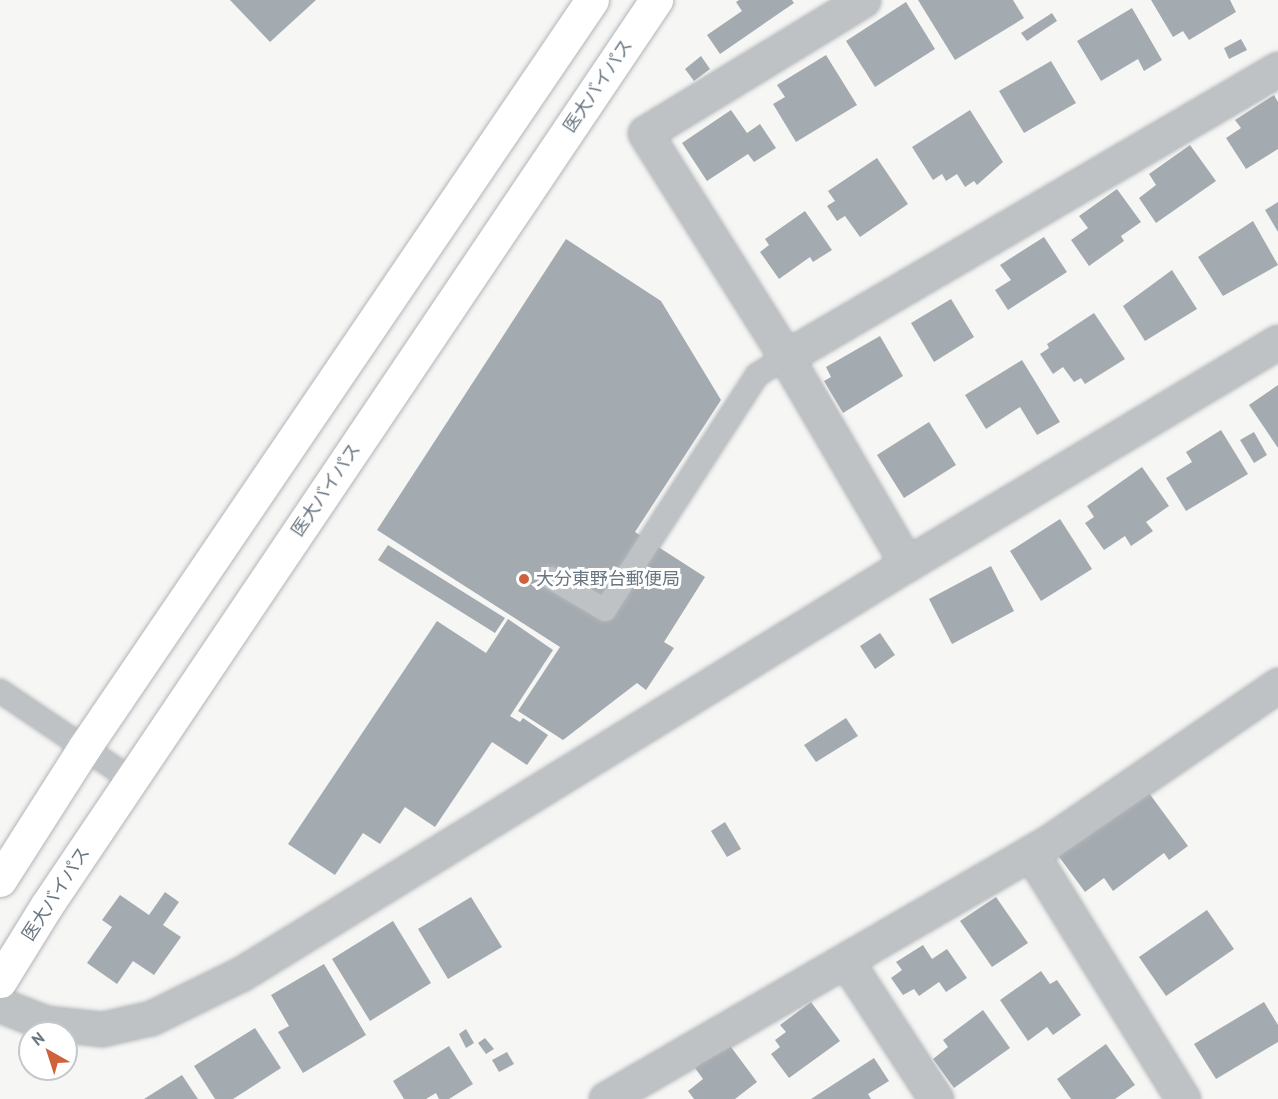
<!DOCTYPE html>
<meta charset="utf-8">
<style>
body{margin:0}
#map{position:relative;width:1278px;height:1099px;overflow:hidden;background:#f6f6f4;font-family:"PT Sans","Noto Sans JP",sans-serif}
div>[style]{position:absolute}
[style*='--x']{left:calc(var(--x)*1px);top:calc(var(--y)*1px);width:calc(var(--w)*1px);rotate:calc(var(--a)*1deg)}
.building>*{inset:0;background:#a4abb0}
.roads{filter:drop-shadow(0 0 2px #b1b5b9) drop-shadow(0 0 2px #b1b5b9)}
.lane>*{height:22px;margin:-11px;padding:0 11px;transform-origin:11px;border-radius:11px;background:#bec2c5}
.street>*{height:33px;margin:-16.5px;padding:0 16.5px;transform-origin:16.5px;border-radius:16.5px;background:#bec2c5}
.secondary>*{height:33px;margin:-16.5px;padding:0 16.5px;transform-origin:16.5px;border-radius:16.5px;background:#fff}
.dots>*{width:16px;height:16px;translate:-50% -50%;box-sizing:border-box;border:3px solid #fff;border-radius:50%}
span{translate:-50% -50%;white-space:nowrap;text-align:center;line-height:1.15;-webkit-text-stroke:6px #fff;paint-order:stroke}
.street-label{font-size:18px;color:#697681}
.poi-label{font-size:18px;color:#697681}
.left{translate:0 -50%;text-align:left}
.north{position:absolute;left:18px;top:1021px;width:60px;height:60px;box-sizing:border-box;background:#fff;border:2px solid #c3c8cd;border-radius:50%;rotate:321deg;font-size:16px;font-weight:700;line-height:24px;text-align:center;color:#697681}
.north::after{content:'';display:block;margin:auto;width:21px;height:27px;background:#cf623c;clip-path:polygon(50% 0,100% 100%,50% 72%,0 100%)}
</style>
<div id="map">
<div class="building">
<div style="clip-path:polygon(230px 0,316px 0,270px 42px)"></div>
<div style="clip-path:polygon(739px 0,792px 0,794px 3px,720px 54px,707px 35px,742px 11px,736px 2px)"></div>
<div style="clip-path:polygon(918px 0,1013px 0,1024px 18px,955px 60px)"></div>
<div style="clip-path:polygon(1151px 0,1230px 0,1236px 12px,1189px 40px,1183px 31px,1173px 37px)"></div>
<div style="clip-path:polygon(906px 2px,935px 49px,875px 87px,846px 41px)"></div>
<div style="clip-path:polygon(1132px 8px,1162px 60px,1144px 71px,1138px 59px,1101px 81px,1077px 41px)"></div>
<div style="clip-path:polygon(1052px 13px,1057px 21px,1027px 41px,1021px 33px)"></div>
<div style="clip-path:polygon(1241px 39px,1247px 50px,1229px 59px,1224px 48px)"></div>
<div style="clip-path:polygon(826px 55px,857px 105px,796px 142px,773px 104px,785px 97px,777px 85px)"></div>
<div style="clip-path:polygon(701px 56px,710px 69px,694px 81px,685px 69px)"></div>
<div style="clip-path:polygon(1051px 61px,1076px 103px,1024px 133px,999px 91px)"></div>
<div style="clip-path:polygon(1274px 95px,1278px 102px,1278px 149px,1246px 169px,1226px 138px,1241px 128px,1235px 120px)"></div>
<div style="clip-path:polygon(731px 110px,747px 133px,760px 124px,776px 148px,754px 162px,748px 154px,707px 181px,682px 143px)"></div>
<div style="clip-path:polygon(970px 110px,1003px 162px,977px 185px,974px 181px,965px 187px,957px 174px,946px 181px,942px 174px,933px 180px,912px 147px)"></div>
<div style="clip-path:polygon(1190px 145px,1216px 181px,1156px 223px,1139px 198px,1156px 185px,1149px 174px)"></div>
<div style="clip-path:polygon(877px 158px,908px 204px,860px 237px,845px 216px,837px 221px,827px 206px,835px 201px,828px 191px)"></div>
<div style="clip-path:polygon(1117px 189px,1141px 222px,1121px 236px,1124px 241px,1089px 266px,1071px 240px,1088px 228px,1079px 216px)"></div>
<div style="clip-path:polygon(1278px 202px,1278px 232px,1265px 210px)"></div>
<div style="clip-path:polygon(805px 211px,832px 250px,813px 262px,810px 257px,779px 279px,760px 252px,769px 245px,765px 239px)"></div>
<div style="clip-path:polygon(1253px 221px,1278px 265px,1223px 296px,1198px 257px)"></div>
<div style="clip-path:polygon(1044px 237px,1067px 272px,1008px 310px,995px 290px,1011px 280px,1000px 265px)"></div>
<div style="clip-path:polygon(566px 239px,661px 301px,721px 400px,635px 532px,705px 577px,664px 642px,674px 648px,646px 690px,637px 683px,563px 740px,518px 711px,560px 647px,377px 530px)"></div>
<div style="clip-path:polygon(1172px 270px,1197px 309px,1145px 341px,1123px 306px)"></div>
<div style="clip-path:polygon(951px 299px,974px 337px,934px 362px,911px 323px)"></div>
<div style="clip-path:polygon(1094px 313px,1125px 359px,1085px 384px,1081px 378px,1074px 382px,1063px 367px,1053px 374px,1040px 354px,1049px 348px,1047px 344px)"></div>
<div style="clip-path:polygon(880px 336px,903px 376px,843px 413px,824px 381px,831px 377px,826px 367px)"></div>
<div style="clip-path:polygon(1022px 360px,1060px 422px,1037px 435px,1020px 407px,986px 429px,965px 395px)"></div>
<div style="clip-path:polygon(1278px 385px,1278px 448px,1249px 405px)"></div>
<div style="clip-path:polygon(929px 422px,956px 465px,904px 498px,877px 455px)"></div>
<div style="clip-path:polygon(1221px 430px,1248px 474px,1186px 511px,1166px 478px,1192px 462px,1186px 452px)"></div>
<div style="clip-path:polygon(1254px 432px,1267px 455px,1254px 463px,1240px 440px)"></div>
<div style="clip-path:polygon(1142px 467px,1169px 506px,1146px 522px,1153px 531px,1131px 546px,1125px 536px,1104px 550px,1085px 523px,1094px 517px,1087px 506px)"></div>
<div style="clip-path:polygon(1060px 519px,1092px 569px,1041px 601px,1010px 551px)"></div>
<div style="clip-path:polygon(388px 545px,505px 618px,495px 633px,378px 560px)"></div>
<div style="clip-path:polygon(991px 566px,1014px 611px,952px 644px,929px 599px)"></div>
<div style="clip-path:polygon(508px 619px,553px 650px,510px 716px,520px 722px,523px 718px,548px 735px,527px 765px,492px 742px,435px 827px,405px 807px,380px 844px,363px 833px,335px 875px,288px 844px,437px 621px,486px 653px)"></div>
<div style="clip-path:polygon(880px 633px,895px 655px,875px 669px,860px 646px)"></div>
<div style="clip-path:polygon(846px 718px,858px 736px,816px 762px,804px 745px)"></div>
<div style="clip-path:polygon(1146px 789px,1188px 846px,1169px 860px,1164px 853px,1113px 891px,1104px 878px,1085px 892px,1057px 854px)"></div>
<div style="clip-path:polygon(725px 822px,741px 849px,727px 857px,711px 831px)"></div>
<div style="clip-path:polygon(165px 892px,179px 902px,163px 925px,181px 937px,154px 975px,133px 961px,117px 984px,87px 963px,112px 927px,102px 920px,120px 895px,149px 915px)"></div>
<div style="clip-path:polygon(471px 897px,502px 947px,448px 979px,418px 929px)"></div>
<div style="clip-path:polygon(996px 897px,1028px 943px,992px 967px,960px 921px)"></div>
<div style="clip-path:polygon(1207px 910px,1234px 949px,1166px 996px,1139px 957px)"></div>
<div style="clip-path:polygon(393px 921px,431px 983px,370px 1021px,332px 959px)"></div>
<div style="clip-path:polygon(923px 945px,932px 959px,947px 949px,967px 978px,946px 992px,939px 982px,919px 996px,914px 989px,903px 995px,891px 978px,902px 970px,896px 962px)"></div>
<div style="clip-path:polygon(324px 964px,366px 1035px,303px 1073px,278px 1032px,289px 1026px,271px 995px)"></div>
<div style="clip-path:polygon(1041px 971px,1050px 984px,1057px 980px,1081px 1015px,1053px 1035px,1047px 1027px,1028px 1041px,1000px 1000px)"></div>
<div style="clip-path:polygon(811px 1002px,840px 1041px,789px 1078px,771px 1054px,780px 1047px,775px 1040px,786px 1032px,780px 1025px)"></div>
<div style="clip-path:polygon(1264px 1002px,1278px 1025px,1278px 1042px,1216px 1079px,1194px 1044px)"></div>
<div style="clip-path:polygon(983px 1010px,1010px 1048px,954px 1088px,933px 1059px,948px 1047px,943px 1040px)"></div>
<div style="clip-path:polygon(255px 1028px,281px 1068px,233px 1099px,215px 1099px,194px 1066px)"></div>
<div style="clip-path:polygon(466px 1029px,474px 1043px,466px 1048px,459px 1034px)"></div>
<div style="clip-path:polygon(485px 1038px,494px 1049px,486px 1054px,478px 1043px)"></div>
<div style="clip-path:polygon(728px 1043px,757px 1082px,735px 1099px,694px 1099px,688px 1091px,703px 1079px,695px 1068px)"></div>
<div style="clip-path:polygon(1106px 1044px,1135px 1085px,1115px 1099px,1071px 1099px,1057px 1079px)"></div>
<div style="clip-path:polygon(449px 1046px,473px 1084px,449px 1099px,439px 1099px,436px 1093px,426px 1099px,404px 1099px,393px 1081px)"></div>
<div style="clip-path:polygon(507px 1052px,514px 1064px,499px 1072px,492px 1060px)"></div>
<div style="clip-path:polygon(874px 1058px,889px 1081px,868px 1094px,871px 1099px,811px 1099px)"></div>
<div style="clip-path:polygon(182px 1075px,198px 1099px,144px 1099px)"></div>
</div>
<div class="roads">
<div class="lane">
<div style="--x:551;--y:578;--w:63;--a:30.7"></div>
<div style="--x:605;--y:610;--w:280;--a:-57.1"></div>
<div style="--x:757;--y:375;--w:34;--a:-32"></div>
<div style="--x:0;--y:691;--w:159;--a:34"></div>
</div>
<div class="street">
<div style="--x:863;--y:0;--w:255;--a:148.6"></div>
<div style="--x:645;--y:133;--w:265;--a:57.8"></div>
<div style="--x:786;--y:357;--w:240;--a:59.7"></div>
<div style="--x:786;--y:357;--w:570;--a:-30.34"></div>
<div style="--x:1031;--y:853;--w:289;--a:58.3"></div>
<div style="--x:847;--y:962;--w:163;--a:57"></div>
<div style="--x:0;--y:1005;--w:49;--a:21.4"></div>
<div style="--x:46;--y:1023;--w:56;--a:6.1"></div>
<div style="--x:102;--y:1029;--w:50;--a:-12.7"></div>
<div style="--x:151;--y:1018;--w:100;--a:-26.1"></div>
<div style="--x:241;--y:974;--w:782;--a:-31.62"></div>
<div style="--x:907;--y:564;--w:432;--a:-30.9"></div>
<div style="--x:606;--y:1099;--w:512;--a:-30.12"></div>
<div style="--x:1049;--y:842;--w:278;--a:-34.4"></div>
</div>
<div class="secondary">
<div style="--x:0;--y:880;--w:156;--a:-57.5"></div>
<div style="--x:84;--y:748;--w:904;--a:-55.82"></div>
<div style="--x:0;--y:981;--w:89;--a:-58.3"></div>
<div style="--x:47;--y:905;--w:1091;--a:-56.06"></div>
</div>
</div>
<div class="dots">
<div style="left:524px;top:579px;background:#cf623c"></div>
</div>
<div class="street-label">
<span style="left:598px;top:86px;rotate:-56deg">医大バイパス</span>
<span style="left:326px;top:490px;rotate:-56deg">医大バイパス</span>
<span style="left:56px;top:894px;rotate:-57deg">医大バイパス</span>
</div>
<div class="poi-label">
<span class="left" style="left:536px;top:579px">大分東野台郵便局</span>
</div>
<div class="north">N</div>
</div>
